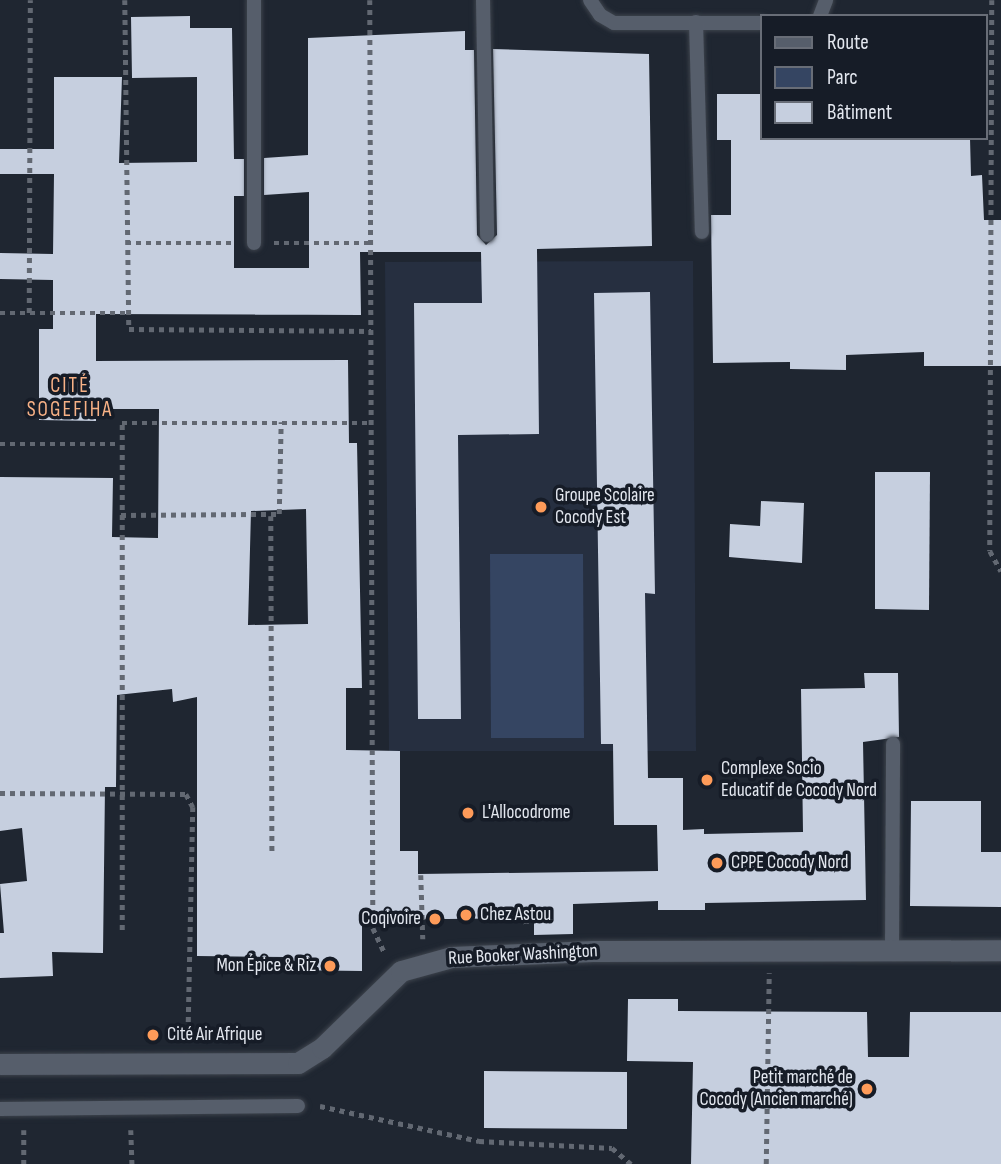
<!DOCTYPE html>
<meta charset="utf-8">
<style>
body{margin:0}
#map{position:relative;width:1001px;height:1164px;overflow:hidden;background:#1f2631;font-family:"Sofia Sans Condensed",sans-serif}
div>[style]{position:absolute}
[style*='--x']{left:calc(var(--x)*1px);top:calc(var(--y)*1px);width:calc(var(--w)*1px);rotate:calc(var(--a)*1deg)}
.built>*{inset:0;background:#262f40}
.green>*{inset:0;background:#354562}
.building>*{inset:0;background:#c6cfdf}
.path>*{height:4.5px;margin-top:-2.25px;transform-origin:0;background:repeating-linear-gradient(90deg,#626872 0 5px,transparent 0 10px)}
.roads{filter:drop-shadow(0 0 2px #3d434c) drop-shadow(0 0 2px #3d434c)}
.lane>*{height:14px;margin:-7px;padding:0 7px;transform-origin:7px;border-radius:7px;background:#565e6b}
.secondary>*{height:21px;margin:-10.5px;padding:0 10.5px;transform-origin:10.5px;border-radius:10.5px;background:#565e6b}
.dots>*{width:19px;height:19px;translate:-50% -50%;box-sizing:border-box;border:4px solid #161c27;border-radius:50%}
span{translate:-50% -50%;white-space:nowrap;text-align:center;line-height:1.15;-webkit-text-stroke:7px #161c27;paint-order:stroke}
.poi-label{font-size:19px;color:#e3e7ef}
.left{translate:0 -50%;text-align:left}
.right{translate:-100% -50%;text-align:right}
.street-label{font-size:19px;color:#e3e7ef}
.neighbourhood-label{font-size:21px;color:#f7b186;letter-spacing:2px}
.legend{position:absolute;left:760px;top:14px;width:228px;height:126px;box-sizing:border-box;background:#161c27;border:2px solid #686d77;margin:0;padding:9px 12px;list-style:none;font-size:21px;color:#e3e7ef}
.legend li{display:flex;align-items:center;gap:14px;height:35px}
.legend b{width:35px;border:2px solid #686d77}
</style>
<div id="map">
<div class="built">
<div style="clip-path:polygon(693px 261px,696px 751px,389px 751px,385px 262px)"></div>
</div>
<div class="green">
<div style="clip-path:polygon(490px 554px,583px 554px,584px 738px,491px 738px)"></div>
</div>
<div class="building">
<div style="clip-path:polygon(evenodd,190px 16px,190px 28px,232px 28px,234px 159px,244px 159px,244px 196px,234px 196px,234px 268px,309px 268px,309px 192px,264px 195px,264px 158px,308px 155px,308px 38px,465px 31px,465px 50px,474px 50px,477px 235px,486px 245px,497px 235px,493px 49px,649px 54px,652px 246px,537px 249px,539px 434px,458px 435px,461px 719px,418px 719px,414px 303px,482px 303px,481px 252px,360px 252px,361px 315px,96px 314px,96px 361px,348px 360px,349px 443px,357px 443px,362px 688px,346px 688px,346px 750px,400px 751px,400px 851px,418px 851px,418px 874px,658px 871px,657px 825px,614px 825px,613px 744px,601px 744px,594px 293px,650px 292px,655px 594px,645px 593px,648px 778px,683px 778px,683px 830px,704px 829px,704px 834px,803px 832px,801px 689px,865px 688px,864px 673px,898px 673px,899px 737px,863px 742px,866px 900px,705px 903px,705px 910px,658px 910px,658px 901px,573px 904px,573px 934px,534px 935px,534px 918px,362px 920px,362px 971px,285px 970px,286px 957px,197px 956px,197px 697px,173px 702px,172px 689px,117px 695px,116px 787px,105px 787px,103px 953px,52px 952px,53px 976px,0 978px,0 933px,4px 933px,0 884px,27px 881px,22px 828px,0 831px,0 477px,113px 478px,112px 537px,158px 538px,159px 409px,96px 409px,96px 421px,39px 420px,39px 329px,53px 329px,53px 280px,0 279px,0 253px,53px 254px,54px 174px,0 174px,0 149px,54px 149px,54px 77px,122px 77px,119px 163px,197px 162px,197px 77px,132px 78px,131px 17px,190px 16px,306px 509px,308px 624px,248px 625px,251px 511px,306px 509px)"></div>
<div style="clip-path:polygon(717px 94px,761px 94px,761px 138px,970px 138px,971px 176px,982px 175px,984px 220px,1001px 220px,1001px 366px,924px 366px,924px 352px,846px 355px,846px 370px,790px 369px,790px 362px,713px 363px,711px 215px,731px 215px,731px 140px,717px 140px)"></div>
<div style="clip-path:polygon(875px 472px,930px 472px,929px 610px,875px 609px)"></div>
<div style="clip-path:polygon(761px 501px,804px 503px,802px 563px,729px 557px,730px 524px,760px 526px)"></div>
<div style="clip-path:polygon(911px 801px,981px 801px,981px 852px,1001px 852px,1001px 907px,910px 906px)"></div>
<div style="clip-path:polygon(628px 999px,678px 999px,678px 1011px,867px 1012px,868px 1057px,909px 1057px,910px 1012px,1001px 1012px,1001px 1164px,691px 1164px,693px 1062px,627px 1061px)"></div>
<div style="clip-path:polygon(484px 1071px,627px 1072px,627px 1129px,484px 1128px)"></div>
</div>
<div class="path">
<div style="--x:125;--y:0;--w:329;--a:89.3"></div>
<div style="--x:129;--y:329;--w:242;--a:0.5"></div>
<div style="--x:370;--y:0;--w:928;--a:89.81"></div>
<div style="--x:373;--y:928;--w:26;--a:65"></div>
<div style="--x:992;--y:0;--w:551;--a:90.21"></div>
<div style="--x:990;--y:551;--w:23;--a:61"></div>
<div style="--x:126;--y:243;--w:107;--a:0"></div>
<div style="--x:274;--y:243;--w:97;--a:0"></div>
<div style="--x:0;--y:313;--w:126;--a:0"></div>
<div style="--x:29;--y:313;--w:313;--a:-89.8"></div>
<div style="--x:0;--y:444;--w:120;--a:0"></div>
<div style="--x:121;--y:515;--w:158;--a:-0.4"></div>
<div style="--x:279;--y:514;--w:92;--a:-88.8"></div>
<div style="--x:271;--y:516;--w:337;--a:89.8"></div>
<div style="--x:0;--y:793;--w:186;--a:0.3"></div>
<div style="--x:186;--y:794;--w:15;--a:62"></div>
<div style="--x:193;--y:807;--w:233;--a:91.2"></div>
<div style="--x:421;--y:875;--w:64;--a:88.2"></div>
<div style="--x:526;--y:919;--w:9;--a:84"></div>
<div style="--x:122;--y:930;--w:507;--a:-90"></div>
<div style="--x:122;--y:423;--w:250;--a:0"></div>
<div style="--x:320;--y:1106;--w:163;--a:12.4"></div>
<div style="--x:479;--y:1141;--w:133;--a:3"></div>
<div style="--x:612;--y:1148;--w:25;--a:40"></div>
<div style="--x:24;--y:1130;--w:34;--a:90"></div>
<div style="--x:131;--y:1130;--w:34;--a:88"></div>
<div style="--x:766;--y:1164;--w:191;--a:-89.1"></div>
</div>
<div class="roads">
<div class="lane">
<div style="--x:254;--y:0;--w:243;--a:90"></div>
<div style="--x:483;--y:0;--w:235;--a:89"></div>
<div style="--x:590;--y:0;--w:18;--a:56"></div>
<div style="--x:600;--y:15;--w:16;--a:30"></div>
<div style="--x:614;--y:23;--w:147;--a:0"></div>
<div style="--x:820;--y:16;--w:17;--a:-69"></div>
<div style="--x:696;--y:22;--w:210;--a:88.4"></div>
<div style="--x:892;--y:951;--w:207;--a:-89.7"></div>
<div style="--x:0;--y:1109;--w:298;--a:-0.6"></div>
</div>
<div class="secondary">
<div style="--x:0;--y:1064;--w:298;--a:-0.2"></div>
<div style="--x:298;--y:1063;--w:28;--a:-32"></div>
<div style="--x:322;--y:1048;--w:110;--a:-44.3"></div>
<div style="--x:401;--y:971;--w:52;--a:-15.6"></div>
<div style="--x:451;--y:957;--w:142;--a:-2.4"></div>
<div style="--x:593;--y:951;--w:408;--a:-0.1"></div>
</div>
</div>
<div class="dots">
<div style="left:541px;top:507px;background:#fe9b59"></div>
<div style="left:707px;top:780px;background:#fe9b59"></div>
<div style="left:468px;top:813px;background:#fe9b59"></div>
<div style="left:717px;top:863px;background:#fe9b59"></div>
<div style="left:466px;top:915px;background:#fe9b59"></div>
<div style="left:435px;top:919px;background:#fe9b59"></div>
<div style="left:330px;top:966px;background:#fe9b59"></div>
<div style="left:153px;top:1035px;background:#fe9b59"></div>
<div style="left:867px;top:1089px;background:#fe9b59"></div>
</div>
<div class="poi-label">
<span class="left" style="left:555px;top:507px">Groupe Scolaire<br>Cocody Est</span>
<span class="left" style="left:721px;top:780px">Complexe Socio<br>Educatif de Cocody Nord</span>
<span class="left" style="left:482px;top:813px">L'Allocodrome</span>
<span class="left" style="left:731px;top:863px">CPPE Cocody Nord</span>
<span class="left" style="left:480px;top:915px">Chez Astou</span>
<span class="right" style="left:421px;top:919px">Coqivoire</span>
<span class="right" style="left:316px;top:966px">Mon Épice &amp; Riz</span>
<span class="left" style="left:167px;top:1035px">Cité Air Afrique</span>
<span class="right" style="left:853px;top:1089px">Petit marché de<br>Cocody (Ancien marché)</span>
</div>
<div class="street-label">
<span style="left:523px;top:955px;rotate:-3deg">Rue Booker Washington</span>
</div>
<div class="neighbourhood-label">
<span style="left:70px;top:398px">CITÉ<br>SOGEFIHA</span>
</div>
<ul class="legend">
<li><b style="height:9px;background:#565e6b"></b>Route</li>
<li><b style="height:19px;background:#354562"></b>Parc</li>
<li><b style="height:19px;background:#c6cfdf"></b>Bâtiment</li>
</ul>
</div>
